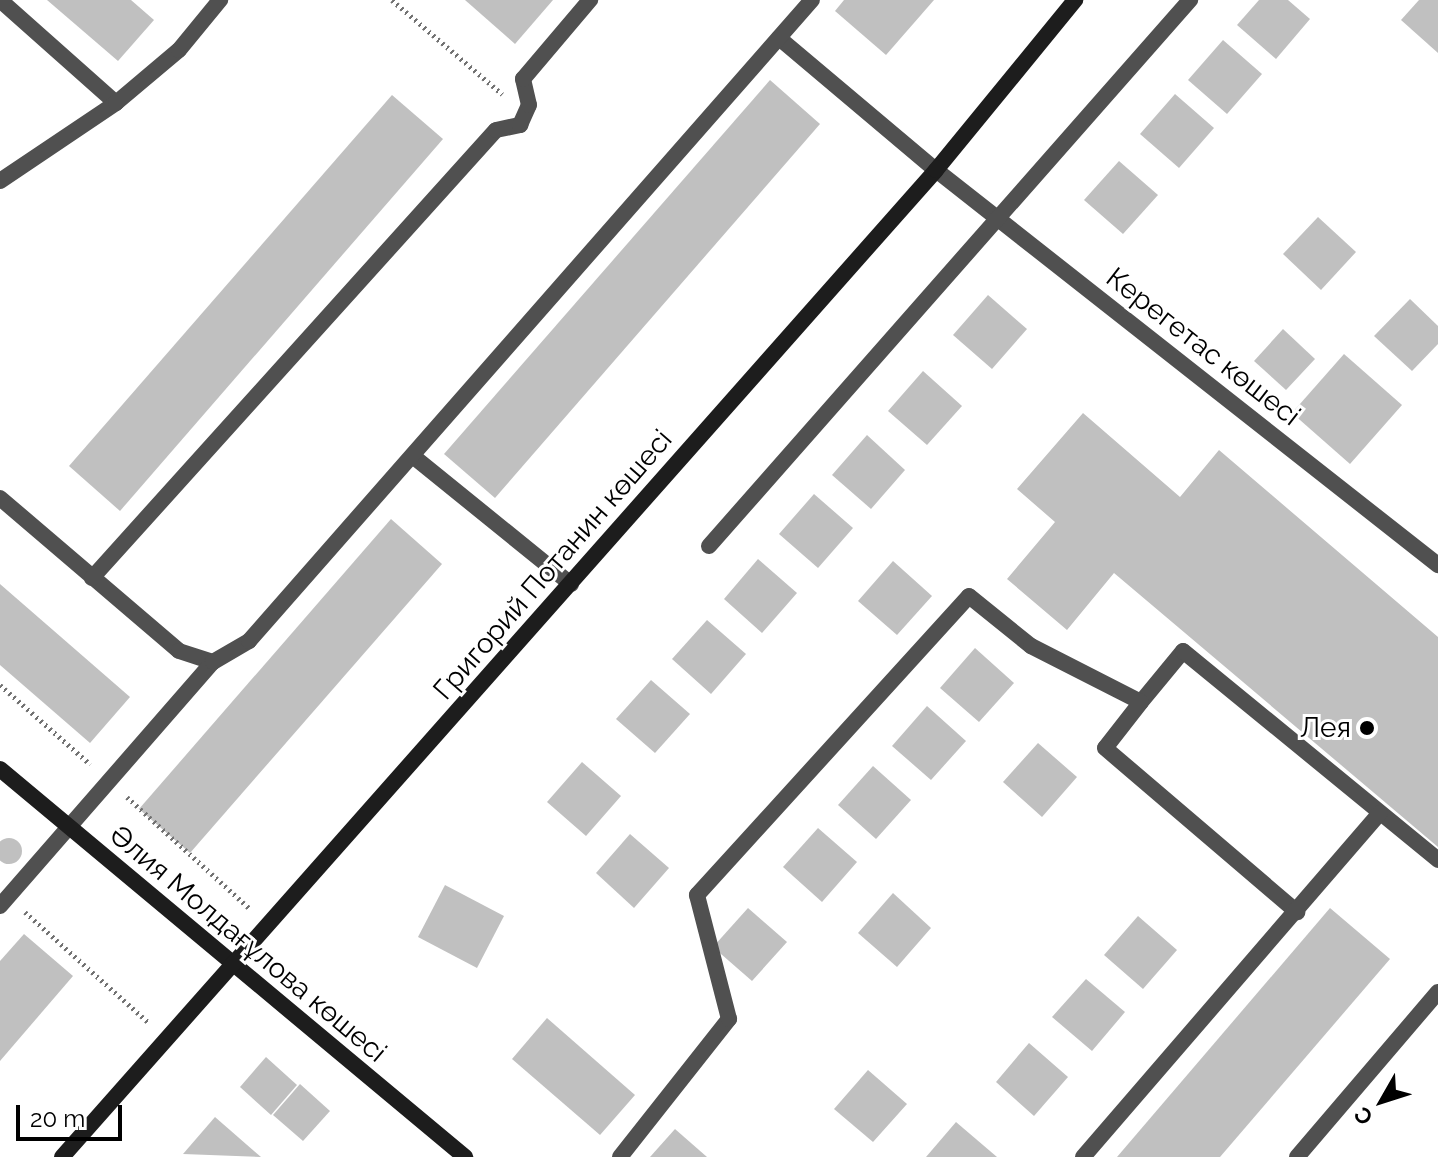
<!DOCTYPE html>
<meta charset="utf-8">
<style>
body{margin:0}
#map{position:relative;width:1438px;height:1157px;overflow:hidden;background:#fff;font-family:Raleway,sans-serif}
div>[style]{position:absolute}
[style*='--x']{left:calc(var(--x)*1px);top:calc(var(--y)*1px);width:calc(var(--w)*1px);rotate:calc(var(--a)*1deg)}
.building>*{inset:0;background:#c0c0c0}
.round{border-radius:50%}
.path>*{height:5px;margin-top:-2.5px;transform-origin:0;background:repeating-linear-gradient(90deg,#727272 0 2px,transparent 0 6px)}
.lane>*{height:16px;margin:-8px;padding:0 8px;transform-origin:8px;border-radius:8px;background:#505050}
.street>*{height:16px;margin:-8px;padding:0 8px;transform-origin:8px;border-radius:8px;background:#505050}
.secondary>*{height:16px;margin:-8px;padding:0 8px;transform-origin:8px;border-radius:8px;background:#1d1d1d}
.dots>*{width:22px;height:22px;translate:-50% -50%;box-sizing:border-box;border:4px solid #fff;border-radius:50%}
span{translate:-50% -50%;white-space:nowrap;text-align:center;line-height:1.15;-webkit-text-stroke:6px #fff;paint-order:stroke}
.street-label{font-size:28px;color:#000}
.poi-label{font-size:28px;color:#000}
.right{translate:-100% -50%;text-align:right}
.north{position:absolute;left:1342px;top:1061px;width:80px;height:80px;-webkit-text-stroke:6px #fff;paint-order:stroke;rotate:231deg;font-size:22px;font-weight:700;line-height:32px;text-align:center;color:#000}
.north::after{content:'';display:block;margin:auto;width:28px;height:36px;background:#000;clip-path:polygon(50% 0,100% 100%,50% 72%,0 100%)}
.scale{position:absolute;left:16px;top:1105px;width:106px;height:36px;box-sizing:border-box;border:4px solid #000;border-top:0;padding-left:10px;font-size:24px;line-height:28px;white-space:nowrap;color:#000;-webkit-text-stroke:6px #fff;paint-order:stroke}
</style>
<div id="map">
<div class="building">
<div style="clip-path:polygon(47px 0,131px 0,154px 20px,118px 61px)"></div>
<div style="clip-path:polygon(465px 0,553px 0,515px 44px)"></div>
<div style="clip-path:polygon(844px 0,934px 0,886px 55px,835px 11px)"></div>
<div style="clip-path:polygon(1259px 0,1288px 0,1310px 19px,1276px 59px,1237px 25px)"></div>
<div style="clip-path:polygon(1419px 0,1438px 0,1438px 53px,1401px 20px)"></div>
<div style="clip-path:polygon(1223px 40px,1262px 74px,1227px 114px,1188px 80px)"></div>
<div style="clip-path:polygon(770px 80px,820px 124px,495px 498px,444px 454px)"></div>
<div style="clip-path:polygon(1175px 94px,1214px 128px,1179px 168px,1140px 134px)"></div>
<div style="clip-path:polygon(392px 95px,443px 139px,120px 511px,69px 466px)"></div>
<div style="clip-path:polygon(1119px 161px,1158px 195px,1123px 234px,1084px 200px)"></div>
<div style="clip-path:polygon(1318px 217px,1356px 252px,1321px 290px,1283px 254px)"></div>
<div style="clip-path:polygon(988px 295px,1027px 329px,992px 369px,953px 335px)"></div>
<div style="clip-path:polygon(1410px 299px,1438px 326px,1438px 344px,1412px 371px,1374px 336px)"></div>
<div style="clip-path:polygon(1283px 329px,1315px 359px,1286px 390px,1254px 361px)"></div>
<div style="clip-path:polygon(1344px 354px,1402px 405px,1350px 464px,1292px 413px)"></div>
<div style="clip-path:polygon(923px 371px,962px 406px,927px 445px,888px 411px)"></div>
<div style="clip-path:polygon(1083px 413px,1180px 497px,1219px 450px,1438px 637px,1438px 847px,1114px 573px,1067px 630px,1007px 579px,1055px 522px,1017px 489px)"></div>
<div style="clip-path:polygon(867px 435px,905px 470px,871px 509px,832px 475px)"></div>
<div style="clip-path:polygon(814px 494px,853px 528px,818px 568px,779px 534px)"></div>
<div style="clip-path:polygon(391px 519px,442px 564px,190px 853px,139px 809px)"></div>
<div style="clip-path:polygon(758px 559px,797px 593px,762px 633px,724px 599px)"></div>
<div style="clip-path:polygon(893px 561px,932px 596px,897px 635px,858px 601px)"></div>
<div style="clip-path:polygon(0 584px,130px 697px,90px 743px,0 665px)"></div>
<div style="clip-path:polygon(707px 620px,746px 654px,711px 694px,672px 659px)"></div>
<div style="clip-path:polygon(975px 648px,1014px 683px,979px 722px,940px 688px)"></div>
<div style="clip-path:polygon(651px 680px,690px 714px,655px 753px,616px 719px)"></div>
<div style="clip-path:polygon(927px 706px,966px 741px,931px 780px,892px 746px)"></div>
<div style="clip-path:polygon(1038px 743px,1077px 777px,1042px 817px,1003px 782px)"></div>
<div style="clip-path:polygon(582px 762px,621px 796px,586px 836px,547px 802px)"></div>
<div style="clip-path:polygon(873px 766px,911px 800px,876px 839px,838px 805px)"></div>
<div style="clip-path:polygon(818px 828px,857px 862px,822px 902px,783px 867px)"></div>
<div style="clip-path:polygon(630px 834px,669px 868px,634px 908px,596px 873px)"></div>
<div class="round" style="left:-4px;top:838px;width:26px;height:26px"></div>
<div style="clip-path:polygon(445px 885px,504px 916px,477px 968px,418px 937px)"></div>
<div style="clip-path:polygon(893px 893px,931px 928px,897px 967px,858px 933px)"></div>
<div style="clip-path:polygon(748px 908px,787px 942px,752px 981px,713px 947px)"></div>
<div style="clip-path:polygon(1330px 908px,1390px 959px,1220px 1157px,1117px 1157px)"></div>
<div style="clip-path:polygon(1138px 916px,1177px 950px,1143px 989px,1104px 955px)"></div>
<div style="clip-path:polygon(24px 934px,73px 976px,0 1061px,0 961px)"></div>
<div style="clip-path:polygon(1086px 979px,1125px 1012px,1092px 1051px,1052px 1017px)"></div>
<div style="clip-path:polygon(547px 1018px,635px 1095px,600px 1135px,512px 1059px)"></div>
<div style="clip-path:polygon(1029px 1043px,1068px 1077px,1034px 1116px,996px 1082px)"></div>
<div style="clip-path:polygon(266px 1057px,297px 1085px,271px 1115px,240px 1087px)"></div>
<div style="clip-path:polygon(868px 1070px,907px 1104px,873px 1142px,834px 1109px)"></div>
<div style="clip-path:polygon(300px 1084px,330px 1111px,303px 1141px,273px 1115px)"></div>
<div style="clip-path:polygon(215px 1117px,261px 1157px,183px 1154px)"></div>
<div style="clip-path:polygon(956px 1122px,997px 1157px,926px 1157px)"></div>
<div style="clip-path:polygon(675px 1129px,707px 1157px,650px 1157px)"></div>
</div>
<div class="path">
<div style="--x:392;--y:0;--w:145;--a:40.5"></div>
<div style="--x:0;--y:685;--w:120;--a:41.3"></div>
<div style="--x:127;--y:797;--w:166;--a:42.3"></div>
<div style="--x:25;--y:912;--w:166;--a:41.8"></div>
</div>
<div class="lane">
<div style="--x:0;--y:0;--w:155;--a:41.6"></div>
<div style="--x:779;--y:38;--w:205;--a:40.1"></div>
<div style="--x:0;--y:181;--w:140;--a:-33.9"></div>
<div style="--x:116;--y:103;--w:82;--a:-40.1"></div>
<div style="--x:179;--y:50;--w:65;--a:-50.6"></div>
<div style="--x:414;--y:457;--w:202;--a:39"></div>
<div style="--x:0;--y:498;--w:235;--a:40.5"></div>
<div style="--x:179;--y:651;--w:36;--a:18"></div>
<div style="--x:92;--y:578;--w:603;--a:-47.96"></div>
<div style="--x:496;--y:130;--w:25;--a:-12"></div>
<div style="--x:520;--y:125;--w:22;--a:-66"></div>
<div style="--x:529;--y:105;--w:27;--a:-103"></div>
<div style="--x:523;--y:79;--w:104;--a:-49.7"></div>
<div style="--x:1141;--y:702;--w:66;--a:-50.5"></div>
<div style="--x:1183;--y:651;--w:330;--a:39.3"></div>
<div style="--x:0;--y:906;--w:324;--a:-48.9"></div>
<div style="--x:213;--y:662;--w:42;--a:-30.3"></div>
<div style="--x:249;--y:641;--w:853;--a:-48.71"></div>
<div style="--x:620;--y:1157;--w:176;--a:-51.7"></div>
<div style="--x:729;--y:1019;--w:128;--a:-104.5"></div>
<div style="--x:697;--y:895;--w:404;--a:-47.7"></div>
<div style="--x:969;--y:596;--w:80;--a:38.9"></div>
<div style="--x:1031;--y:646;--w:123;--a:27"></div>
<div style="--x:1141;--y:702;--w:58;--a:128"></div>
<div style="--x:1105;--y:748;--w:253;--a:40.5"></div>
<div style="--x:1083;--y:1157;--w:454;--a:-49.2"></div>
<div style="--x:1297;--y:1157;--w:217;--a:-49.5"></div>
</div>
<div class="street">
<div style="--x:936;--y:170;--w:639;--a:38.2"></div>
<div style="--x:709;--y:546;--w:728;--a:-48.62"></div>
</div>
<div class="secondary">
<div style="--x:0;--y:769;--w:606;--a:39.84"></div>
<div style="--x:62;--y:1157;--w:1318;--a:-48.47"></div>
<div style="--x:936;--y:170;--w:220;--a:-50.7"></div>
</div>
<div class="dots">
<div style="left:1367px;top:728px;background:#000"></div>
</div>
<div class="street-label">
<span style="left:1203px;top:347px;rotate:38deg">Керегетас көшесі</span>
<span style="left:553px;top:565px;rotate:-49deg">Григорий Потанин көшесі</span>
<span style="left:248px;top:944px;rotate:40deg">Әлия Молдағұлова көшесі</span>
</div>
<div class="poi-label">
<span class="right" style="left:1351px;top:728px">Лея</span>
</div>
<div class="north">С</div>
<div class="scale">20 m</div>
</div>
